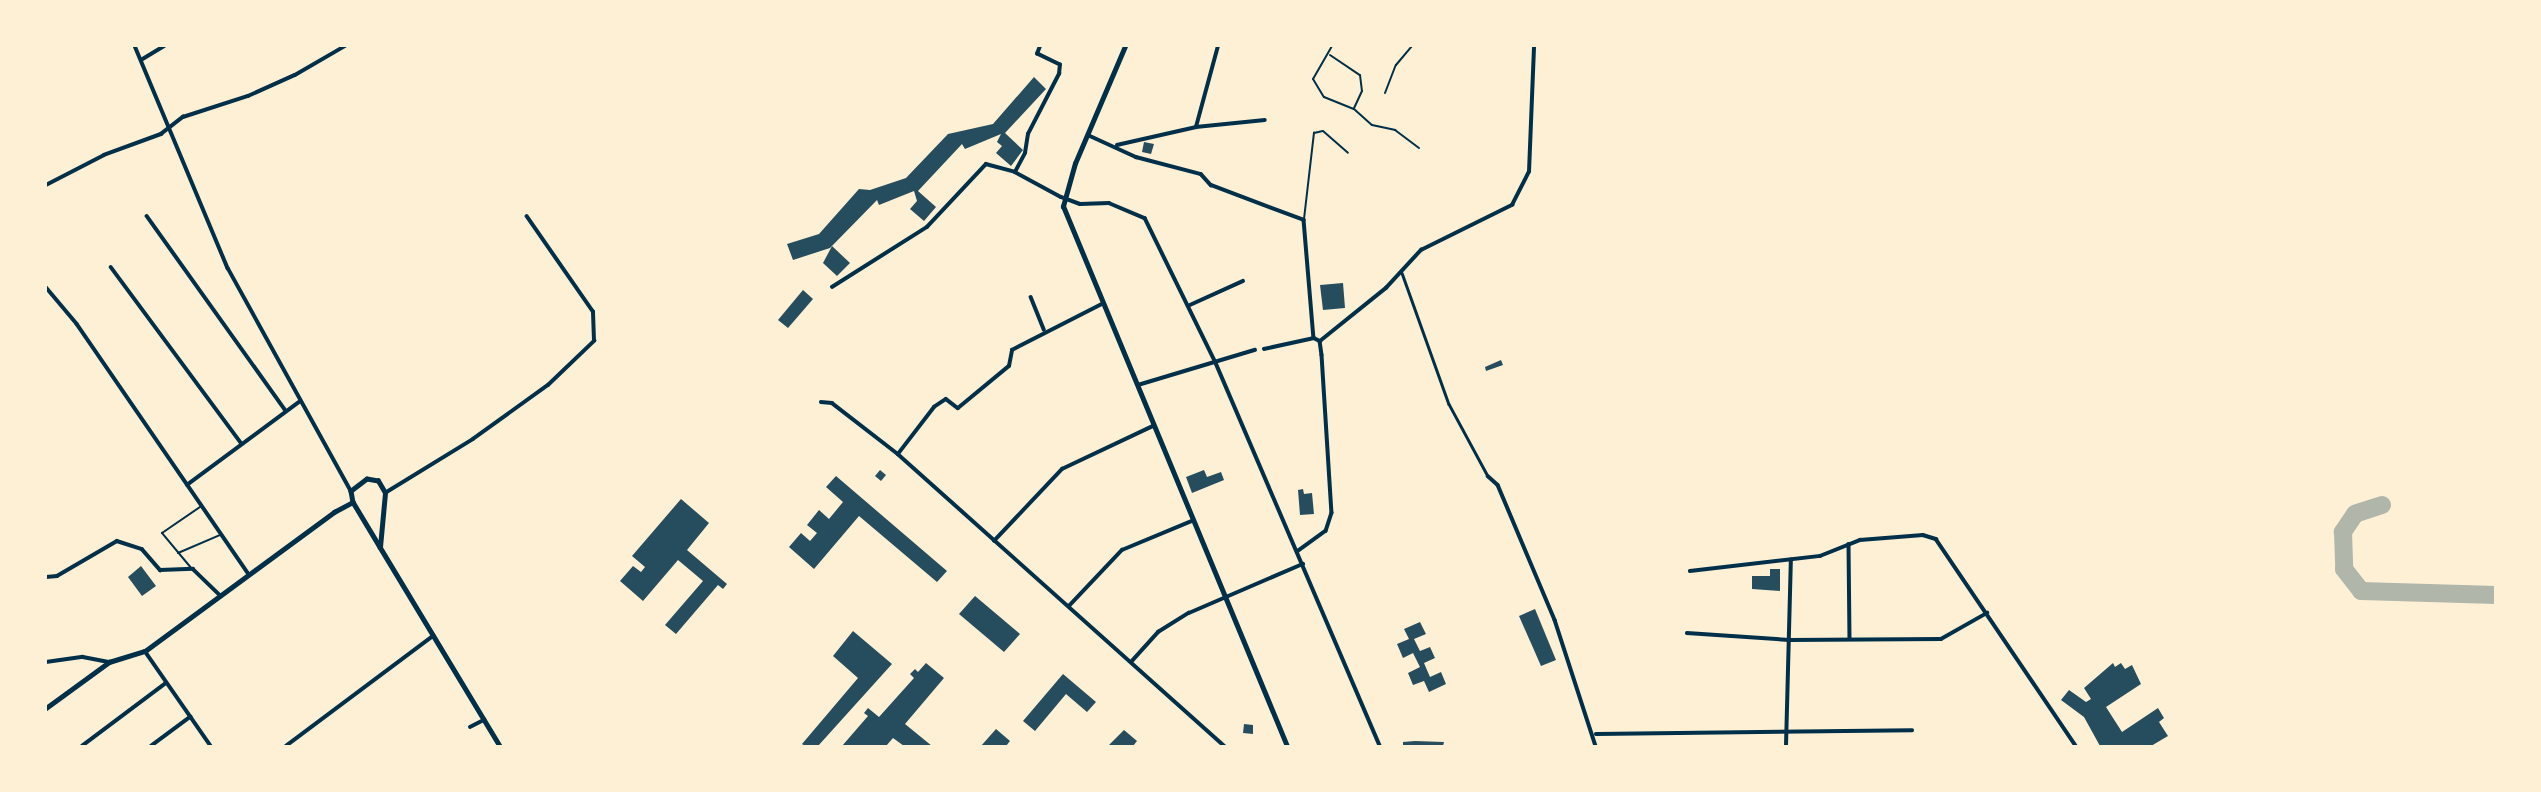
<!DOCTYPE html>
<style>
body{margin:0}
#map{position:relative;width:2541px;height:792px;overflow:hidden;background:#fdf0d5;font-family:"Roboto Condensed",sans-serif}
div>[style]{position:absolute}
[style*='--x']{left:calc(var(--x)*1px);top:calc(var(--y)*1px);width:calc(var(--w)*1px);rotate:calc(var(--a)*1deg)}
.taxiway>*{height:18px;margin:-9px;padding:0 9px;transform-origin:9px;border-radius:9px;background:#b1b6ab}
.building>*{inset:0;background:#264d5e}
.service>*{height:2px;margin:-1px;padding:0 1px;transform-origin:1px;border-radius:1px;background:#003049}
.pedestrian>*{height:2.5px;margin:-1.25px;padding:0 1.25px;transform-origin:1.25px;border-radius:1.25px;background:#003049}
.minor>*{height:3.5px;margin:-1.75px;padding:0 1.75px;transform-origin:1.75px;border-radius:1.75px;background:#003049}
.tertiary>*{height:4.5px;margin:-2.25px;padding:0 2.25px;transform-origin:2.25px;border-radius:2.25px;background:#003049}
.primary>*{height:5px;margin:-2.5px;padding:0 2.5px;transform-origin:2.5px;border-radius:2.5px;background:#003049}
span{translate:-50% -50%;white-space:nowrap;text-align:center;line-height:1.15;-webkit-text-stroke:5px #fdf0d5;paint-order:stroke}
.frame{position:absolute;inset:0;border:47px solid #fdf0d5;pointer-events:none}
</style>
<div id="map">
<div class="taxiway">
<div style="--x:2382;--y:505;--w:28;--a:162"></div>
<div style="--x:2355;--y:514;--w:22;--a:124"></div>
<div style="--x:2343;--y:532;--w:37;--a:88"></div>
<div style="--x:2344;--y:569;--w:28;--a:52"></div>
<div style="--x:2361;--y:591;--w:135;--a:1.7"></div>
</div>
<div class="building">
<div style="clip-path:polygon(1034px 77px,1046px 89px,1005px 133px,1023px 150px,1011px 166px,996px 153px,1002px 146px,997px 142px,1001px 134px,965px 149px,962px 144px,918px 191px,936px 207px,924px 221px,910px 209px,917px 201px,914px 191px,879px 205px,877px 200px,830px 248px,793px 260px,787px 244px,819px 234px,859px 189px,870px 190px,906px 178px,948px 134px,993px 124px)"></div>
<div style="clip-path:polygon(1144px 142px,1154px 144px,1151px 154px,1142px 152px)"></div>
<div style="clip-path:polygon(832px 246px,850px 263px,837px 276px,823px 263px)"></div>
<div style="clip-path:polygon(1343px 283px,1345px 308px,1323px 310px,1320px 285px)"></div>
<div style="clip-path:polygon(803px 290px,813px 299px,788px 328px,778px 320px)"></div>
<div style="clip-path:polygon(1501px 360px,1503px 365px,1486px 371px,1485px 367px)"></div>
<div style="clip-path:polygon(880px 470px,886px 475px,881px 481px,875px 476px)"></div>
<div style="clip-path:polygon(1204px 470px,1207px 477px,1221px 472px,1224px 480px,1192px 493px,1186px 477px)"></div>
<div style="clip-path:polygon(836px 476px,947px 571px,937px 582px,859px 516px,814px 569px,789px 547px,801px 533px,810px 541px,817px 533px,807px 525px,819px 510px,829px 519px,843px 502px,826px 487px)"></div>
<div style="clip-path:polygon(1303px 489px,1304px 494px,1312px 493px,1314px 514px,1300px 515px,1298px 490px)"></div>
<div style="clip-path:polygon(681px 499px,709px 523px,687px 550px,727px 584px,723px 589px,718px 585px,676px 634px,665px 625px,703px 581px,678px 560px,643px 601px,620px 581px,633px 566px,641px 572px,645px 567px,632px 556px)"></div>
<div style="clip-path:polygon(141px 566px,156px 586px,142px 596px,128px 577px)"></div>
<div style="clip-path:polygon(1770px 569px,1780px 569px,1780px 591px,1752px 589px,1752px 576px,1770px 576px)"></div>
<div style="clip-path:polygon(975px 596px,1020px 634px,1004px 652px,959px 614px)"></div>
<div style="clip-path:polygon(1535px 609px,1556px 660px,1541px 666px,1519px 616px)"></div>
<div style="clip-path:polygon(1420px 622px,1426px 634px,1414px 639px,1420px 651px,1430px 647px,1435px 658px,1424px 663px,1430px 677px,1441px 672px,1446px 684px,1429px 692px,1424px 681px,1413px 685px,1408px 673px,1420px 667px,1413px 653px,1403px 658px,1397px 644px,1409px 639px,1404px 629px)"></div>
<div style="clip-path:polygon(853px 631px,892px 664px,818px 746px,805px 746px,802px 744px,858px 678px,833px 656px)"></div>
<div style="clip-path:polygon(926px 663px,944px 678px,905px 724px,932px 746px,904px 746px,893px 738px,886px 746px,842px 746px,868px 716px,864px 713px,868px 708px,879px 717px,914px 678px,910px 674px,915px 669px,918px 672px)"></div>
<div style="clip-path:polygon(2113px 663px,2115px 667px,2121px 663px,2125px 669px,2132px 665px,2141px 684px,2106px 707px,2122px 732px,2158px 708px,2164px 718px,2159px 722px,2168px 736px,2151px 746px,2100px 746px,2084px 717px,2061px 700px,2069px 690px,2086px 702px,2091px 699px,2084px 688px)"></div>
<div style="clip-path:polygon(1063px 674px,1096px 702px,1087px 712px,1066px 694px,1035px 731px,1023px 721px)"></div>
<div style="clip-path:polygon(1244px 724px,1253px 725px,1253px 734px,1243px 733px)"></div>
<div style="clip-path:polygon(996px 729px,1010px 741px,1006px 746px,981px 746px)"></div>
<div style="clip-path:polygon(1124px 730px,1137px 741px,1133px 746px,1108px 746px)"></div>
<div style="clip-path:polygon(1415px 741px,1444px 742px,1443px 746px,1403px 746px,1403px 742px)"></div>
</div>
<div class="service">
<div style="--x:1332;--y:46;--w:38;--a:120"></div>
<div style="--x:1313;--y:79;--w:21;--a:59"></div>
<div style="--x:1324;--y:97;--w:32;--a:22"></div>
<div style="--x:1354;--y:109;--w:24;--a:42"></div>
<div style="--x:1372;--y:125;--w:24;--a:12"></div>
<div style="--x:1395;--y:130;--w:30;--a:37"></div>
<div style="--x:1330;--y:55;--w:36;--a:34"></div>
<div style="--x:1360;--y:75;--w:16;--a:83"></div>
<div style="--x:1362;--y:91;--w:19;--a:115"></div>
<div style="--x:1385;--y:93;--w:30;--a:-69"></div>
<div style="--x:1396;--y:65;--w:25;--a:-50"></div>
<div style="--x:1304;--y:219;--w:87;--a:-83.4"></div>
<div style="--x:1314;--y:133;--w:9;--a:-13"></div>
<div style="--x:1323;--y:131;--w:33;--a:41"></div>
<div style="--x:178;--y:553;--w:46;--a:-23.2"></div>
<div style="--x:192;--y:569;--w:47;--a:-129.8"></div>
<div style="--x:162;--y:533;--w:46;--a:-34.4"></div>
</div>
<div class="pedestrian">
<div style="--x:1402;--y:273;--w:139;--a:70.3"></div>
<div style="--x:1449;--y:404;--w:82;--a:61.6"></div>
</div>
<div class="minor">
<div style="--x:135;--y:46;--w:241;--a:67.3"></div>
<div style="--x:228;--y:268;--w:255;--a:61.1"></div>
<div style="--x:141;--y:60;--w:27;--a:-31"></div>
<div style="--x:1196;--y:127;--w:84;--a:-74.8"></div>
<div style="--x:1088;--y:135;--w:53;--a:24.6"></div>
<div style="--x:1136;--y:157;--w:67;--a:14.7"></div>
<div style="--x:1201;--y:174;--w:15;--a:48"></div>
<div style="--x:1211;--y:185;--w:99;--a:20.6"></div>
<div style="--x:1304;--y:220;--w:118;--a:85.2"></div>
<div style="--x:1314;--y:338;--w:7;--a:27"></div>
<div style="--x:1320;--y:341;--w:14;--a:82"></div>
<div style="--x:1322;--y:355;--w:158;--a:86.4"></div>
<div style="--x:1332;--y:513;--w:19;--a:108"></div>
<div style="--x:1326;--y:531;--w:34;--a:144"></div>
<div style="--x:1117;--y:145;--w:81;--a:-12.8"></div>
<div style="--x:1196;--y:127;--w:69;--a:-5.8"></div>
<div style="--x:1015;--y:172;--w:21;--a:-62"></div>
<div style="--x:1025;--y:153;--w:19;--a:-81"></div>
<div style="--x:1028;--y:134;--w:68;--a:-62.7"></div>
<div style="--x:1059;--y:74;--w:9;--a:-84"></div>
<div style="--x:1060;--y:65;--w:25;--a:-154"></div>
<div style="--x:1037;--y:54;--w:9;--a:-69"></div>
<div style="--x:46;--y:185;--w:65;--a:-27.3"></div>
<div style="--x:104;--y:155;--w:61;--a:-20.2"></div>
<div style="--x:161;--y:134;--w:28;--a:-38"></div>
<div style="--x:183;--y:117;--w:68;--a:-17.9"></div>
<div style="--x:248;--y:96;--w:51;--a:-24.1"></div>
<div style="--x:295;--y:75;--w:58;--a:-30.1"></div>
<div style="--x:147;--y:216;--w:239;--a:54.5"></div>
<div style="--x:111;--y:267;--w:220;--a:53.5"></div>
<div style="--x:46;--y:287;--w:48;--a:50"></div>
<div style="--x:77;--y:324;--w:303;--a:55.5"></div>
<div style="--x:832;--y:287;--w:112;--a:-32.3"></div>
<div style="--x:927;--y:227;--w:86;--a:-46.9"></div>
<div style="--x:986;--y:164;--w:30;--a:15"></div>
<div style="--x:1015;--y:172;--w:52;--a:28.5"></div>
<div style="--x:1061;--y:197;--w:20;--a:20"></div>
<div style="--x:1080;--y:204;--w:29;--a:-2"></div>
<div style="--x:1109;--y:203;--w:39;--a:23"></div>
<div style="--x:1145;--y:218;--w:161;--a:63.9"></div>
<div style="--x:1216;--y:363;--w:417;--a:66.8"></div>
<div style="--x:1031;--y:297;--w:35;--a:68"></div>
<div style="--x:1190;--y:305;--w:58;--a:-24.4"></div>
<div style="--x:1320;--y:341;--w:85;--a:-38.8"></div>
<div style="--x:1386;--y:288;--w:52;--a:-47.4"></div>
<div style="--x:1421;--y:250;--w:102;--a:-26.3"></div>
<div style="--x:1512;--y:205;--w:37;--a:-63"></div>
<div style="--x:1529;--y:172;--w:126;--a:-87.7"></div>
<div style="--x:1264;--y:349;--w:51;--a:-12.4"></div>
<div style="--x:1138;--y:385;--w:122;--a:-16.7"></div>
<div style="--x:821;--y:402;--w:11;--a:5"></div>
<div style="--x:832;--y:403;--w:83;--a:37.7"></div>
<div style="--x:898;--y:454;--w:438;--a:41.8"></div>
<div style="--x:898;--y:454;--w:59;--a:-52.5"></div>
<div style="--x:934;--y:407;--w:14;--a:-34"></div>
<div style="--x:946;--y:399;--w:15;--a:37"></div>
<div style="--x:958;--y:408;--w:66;--a:-39.5"></div>
<div style="--x:1009;--y:366;--w:16;--a:-79"></div>
<div style="--x:1012;--y:350;--w:101;--a:-27.1"></div>
<div style="--x:1488;--y:476;--w:13;--a:42"></div>
<div style="--x:1498;--y:485;--w:147;--a:67.1"></div>
<div style="--x:1555;--y:620;--w:133;--a:72"></div>
<div style="--x:187;--y:485;--w:139;--a:-36.5"></div>
<div style="--x:385;--y:493;--w:103;--a:-31.5"></div>
<div style="--x:473;--y:439;--w:92;--a:-35.8"></div>
<div style="--x:548;--y:385;--w:64;--a:-43.7"></div>
<div style="--x:594;--y:341;--w:29;--a:-92"></div>
<div style="--x:593;--y:312;--w:116;--a:-124.8"></div>
<div style="--x:994;--y:541;--w:99;--a:-46.6"></div>
<div style="--x:1062;--y:469;--w:101;--a:-25.3"></div>
<div style="--x:1849;--y:544;--w:94;--a:89.4"></div>
<div style="--x:1690;--y:571;--w:131;--a:-6.6"></div>
<div style="--x:1820;--y:556;--w:43;--a:-21.8"></div>
<div style="--x:1860;--y:540;--w:63;--a:-4.5"></div>
<div style="--x:1923;--y:535;--w:14;--a:17"></div>
<div style="--x:1936;--y:539;--w:250;--a:55.9"></div>
<div style="--x:46;--y:577;--w:11;--a:-5"></div>
<div style="--x:57;--y:576;--w:69;--a:-30.3"></div>
<div style="--x:117;--y:541;--w:26;--a:18"></div>
<div style="--x:142;--y:549;--w:28;--a:49"></div>
<div style="--x:160;--y:570;--w:33;--a:-2"></div>
<div style="--x:193;--y:569;--w:39;--a:44"></div>
<div style="--x:1069;--y:606;--w:77;--a:-46.6"></div>
<div style="--x:1122;--y:550;--w:76;--a:-22.5"></div>
<div style="--x:1687;--y:633;--w:102;--a:3.9"></div>
<div style="--x:1789;--y:640;--w:152;--a:-0.4"></div>
<div style="--x:1941;--y:639;--w:53;--a:-29.5"></div>
<div style="--x:145;--y:651;--w:116;--a:55.2"></div>
<div style="--x:1132;--y:661;--w:39;--a:-48"></div>
<div style="--x:1158;--y:632;--w:36;--a:-32"></div>
<div style="--x:1189;--y:613;--w:124;--a:-23.3"></div>
<div style="--x:46;--y:662;--w:37;--a:-8"></div>
<div style="--x:83;--y:657;--w:26;--a:11"></div>
<div style="--x:470;--y:727;--w:16;--a:-27"></div>
<div style="--x:1596;--y:734;--w:316;--a:-0.7"></div>
<div style="--x:82;--y:746;--w:105;--a:-36.9"></div>
<div style="--x:151;--y:746;--w:49;--a:-36.6"></div>
<div style="--x:286;--y:746;--w:184;--a:-36.8"></div>
<div style="--x:1786;--y:746;--w:186;--a:-88.5"></div>
</div>
<div class="tertiary">
<div style="--x:380;--y:547;--w:54;--a:-84.7"></div>
<div style="--x:385;--y:493;--w:14;--a:-120"></div>
<div style="--x:378;--y:481;--w:11;--a:-170"></div>
<div style="--x:367;--y:479;--w:20;--a:143"></div>
<div style="--x:351;--y:491;--w:11;--a:80"></div>
<div style="--x:353;--y:502;--w:52;--a:59"></div>
<div style="--x:380;--y:547;--w:232;--a:58.9"></div>
<div style="--x:46;--y:708;--w:78;--a:-36.1"></div>
<div style="--x:109;--y:662;--w:38;--a:-17"></div>
<div style="--x:145;--y:651;--w:235;--a:-36.3"></div>
<div style="--x:334;--y:512;--w:21;--a:-28"></div>
</div>
<div class="primary">
<div style="--x:1125;--y:46;--w:127;--a:113.1"></div>
<div style="--x:1075;--y:163;--w:45;--a:105.6"></div>
<div style="--x:1063;--y:206;--w:585;--a:67.47"></div>
</div>
<div class="frame"></div>
</div>
